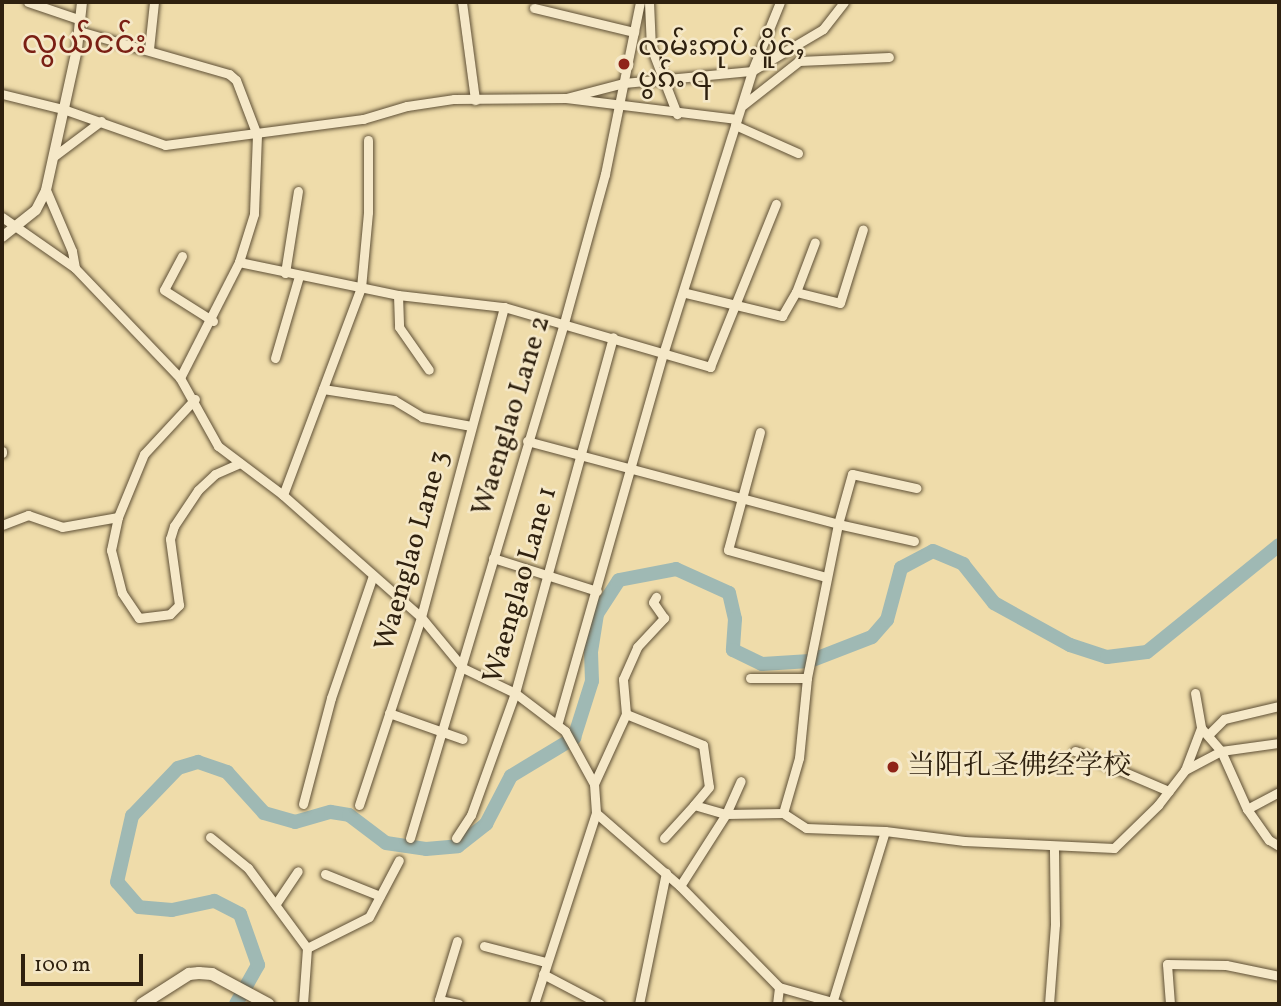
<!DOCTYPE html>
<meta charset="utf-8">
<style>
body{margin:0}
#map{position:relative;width:1281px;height:1006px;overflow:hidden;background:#efdcaa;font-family:Vollkorn,"Noto Serif SC","Noto Sans Myanmar",serif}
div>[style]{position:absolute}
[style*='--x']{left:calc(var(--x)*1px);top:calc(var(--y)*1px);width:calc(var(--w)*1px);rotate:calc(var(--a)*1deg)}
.river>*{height:14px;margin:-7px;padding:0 7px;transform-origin:7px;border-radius:7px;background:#9fb9b4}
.roads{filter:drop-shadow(0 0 2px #5f5036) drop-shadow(0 0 2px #5f5036)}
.minor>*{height:9px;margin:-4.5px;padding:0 4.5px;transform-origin:4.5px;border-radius:4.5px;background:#f5e8c8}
.tertiary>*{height:10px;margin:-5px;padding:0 5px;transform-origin:5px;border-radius:5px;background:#f5e8c8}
.secondary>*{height:12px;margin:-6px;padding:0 6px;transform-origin:6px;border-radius:6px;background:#f5e8c8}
.dots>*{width:19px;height:19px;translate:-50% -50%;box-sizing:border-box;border:4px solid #f5e8c8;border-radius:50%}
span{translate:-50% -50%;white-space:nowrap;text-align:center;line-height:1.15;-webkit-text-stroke:5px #f5e8c8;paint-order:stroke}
.poi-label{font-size:28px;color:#2f210f}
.left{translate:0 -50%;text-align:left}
.street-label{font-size:28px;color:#2f210f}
.quarter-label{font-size:32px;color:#7a1f14}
.frame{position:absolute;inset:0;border:4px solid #2f210f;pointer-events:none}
.scale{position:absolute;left:21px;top:954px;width:122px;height:32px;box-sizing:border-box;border:4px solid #2f210f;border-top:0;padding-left:9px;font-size:21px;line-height:24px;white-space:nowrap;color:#2f210f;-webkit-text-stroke:5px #f5e8c8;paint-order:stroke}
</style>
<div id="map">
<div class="river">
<div style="--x:236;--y:1004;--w:45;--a:-60.6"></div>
<div style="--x:258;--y:965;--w:54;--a:-109.4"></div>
<div style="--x:240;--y:914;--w:29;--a:-153"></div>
<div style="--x:214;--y:901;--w:43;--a:167.9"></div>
<div style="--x:172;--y:910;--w:33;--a:-175"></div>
<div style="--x:139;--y:907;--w:33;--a:-131"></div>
<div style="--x:117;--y:882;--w:68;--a:-77.2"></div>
<div style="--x:132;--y:816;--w:66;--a:-46.2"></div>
<div style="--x:178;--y:768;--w:21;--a:-17"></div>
<div style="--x:198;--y:762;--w:31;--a:19"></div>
<div style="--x:227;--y:772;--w:55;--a:47.9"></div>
<div style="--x:264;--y:813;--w:32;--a:16"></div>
<div style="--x:295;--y:822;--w:37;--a:-16"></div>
<div style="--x:331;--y:812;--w:18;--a:9"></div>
<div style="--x:349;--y:815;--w:46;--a:37.1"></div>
<div style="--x:386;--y:843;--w:40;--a:8.5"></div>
<div style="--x:426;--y:849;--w:32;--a:-5"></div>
<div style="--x:458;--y:846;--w:36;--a:-38"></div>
<div style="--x:486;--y:824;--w:54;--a:-62.5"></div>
<div style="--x:511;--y:776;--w:74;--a:-31.1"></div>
<div style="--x:574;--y:738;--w:60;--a:-72.5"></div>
<div style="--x:592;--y:681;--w:29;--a:-92"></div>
<div style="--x:591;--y:652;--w:38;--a:-81"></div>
<div style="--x:597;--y:614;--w:40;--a:-57.1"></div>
<div style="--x:619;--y:580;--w:58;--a:-10.9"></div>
<div style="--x:676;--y:569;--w:58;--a:24.4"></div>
<div style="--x:729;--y:593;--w:27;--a:77"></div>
<div style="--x:735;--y:619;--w:31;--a:94"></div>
<div style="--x:733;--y:650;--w:32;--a:26"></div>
<div style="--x:762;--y:664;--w:48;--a:-3.6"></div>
<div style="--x:810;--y:661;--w:66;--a:-21.2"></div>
<div style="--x:872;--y:637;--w:23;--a:-49"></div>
<div style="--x:887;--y:620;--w:54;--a:-74.9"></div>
<div style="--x:901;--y:568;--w:36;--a:-28"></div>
<div style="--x:933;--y:551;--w:33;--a:23"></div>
<div style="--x:963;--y:564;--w:50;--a:51.5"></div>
<div style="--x:994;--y:603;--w:87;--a:28.9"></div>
<div style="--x:1070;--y:645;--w:39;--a:18"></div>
<div style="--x:1107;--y:657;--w:40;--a:-7.1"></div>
<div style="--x:1147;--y:652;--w:170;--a:-39"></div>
</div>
<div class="roads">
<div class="minor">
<div style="--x:28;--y:2;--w:56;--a:18.8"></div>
<div style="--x:462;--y:2;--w:99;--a:82.4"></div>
<div style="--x:649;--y:2;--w:45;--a:87.5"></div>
<div style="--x:651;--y:47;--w:72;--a:68.8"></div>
<div style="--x:534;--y:8;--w:103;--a:13.5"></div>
<div style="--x:79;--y:31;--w:156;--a:16"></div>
<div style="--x:229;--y:74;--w:9;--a:41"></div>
<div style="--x:236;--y:80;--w:59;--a:69.1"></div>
<div style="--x:257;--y:135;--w:79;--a:92.2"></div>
<div style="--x:254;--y:214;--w:50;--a:107.4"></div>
<div style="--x:239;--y:262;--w:130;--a:117"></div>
<div style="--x:149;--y:49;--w:47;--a:-83.9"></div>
<div style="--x:2;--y:94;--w:63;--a:13.8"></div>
<div style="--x:63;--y:109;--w:108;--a:19.4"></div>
<div style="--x:165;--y:145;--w:200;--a:-7.5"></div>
<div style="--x:363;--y:119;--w:46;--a:-16.5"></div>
<div style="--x:407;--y:106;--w:48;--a:-8.5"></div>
<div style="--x:454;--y:99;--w:112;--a:-0.5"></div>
<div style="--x:566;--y:98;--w:172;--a:7"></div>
<div style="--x:566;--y:98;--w:60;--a:-14.5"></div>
<div style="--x:624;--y:83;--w:129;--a:-5.4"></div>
<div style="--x:752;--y:71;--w:74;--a:-67.9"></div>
<div style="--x:743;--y:105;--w:71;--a:-38.2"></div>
<div style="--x:799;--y:61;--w:90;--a:-2.5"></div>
<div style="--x:735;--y:125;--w:69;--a:24"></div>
<div style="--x:53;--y:157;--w:60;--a:-36.9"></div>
<div style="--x:46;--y:190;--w:66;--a:66.9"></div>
<div style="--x:72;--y:251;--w:17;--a:80"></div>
<div style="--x:2;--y:217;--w:89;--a:34.9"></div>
<div style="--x:75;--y:268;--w:152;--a:46.3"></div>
<div style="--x:180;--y:378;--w:78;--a:60.8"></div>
<div style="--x:218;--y:446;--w:81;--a:37"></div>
<div style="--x:283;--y:495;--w:184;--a:41.5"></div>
<div style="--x:421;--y:617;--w:66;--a:50.5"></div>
<div style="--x:463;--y:668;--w:58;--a:25.7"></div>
<div style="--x:515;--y:693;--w:63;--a:37.2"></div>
<div style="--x:565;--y:731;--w:60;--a:61.3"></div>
<div style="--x:594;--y:784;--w:29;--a:86"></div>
<div style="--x:596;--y:813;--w:201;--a:108"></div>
<div style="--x:182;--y:256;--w:38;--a:118"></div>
<div style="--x:164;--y:290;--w:58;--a:32.3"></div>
<div style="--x:239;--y:262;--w:162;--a:11.7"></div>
<div style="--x:398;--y:295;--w:107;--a:6.5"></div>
<div style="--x:504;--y:307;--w:215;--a:16.2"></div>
<div style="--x:710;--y:367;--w:176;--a:-68"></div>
<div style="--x:285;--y:273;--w:83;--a:-81"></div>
<div style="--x:796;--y:292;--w:53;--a:-69.2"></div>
<div style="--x:686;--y:293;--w:99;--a:13.5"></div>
<div style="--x:782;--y:316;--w:28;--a:-60"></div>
<div style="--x:796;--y:292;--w:45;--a:14"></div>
<div style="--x:840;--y:303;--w:77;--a:-72.7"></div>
<div style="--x:398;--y:295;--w:32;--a:88"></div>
<div style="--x:399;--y:327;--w:52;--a:55.1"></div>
<div style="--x:275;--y:358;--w:85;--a:-73.7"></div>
<div style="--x:323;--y:389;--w:72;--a:8.8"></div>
<div style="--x:394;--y:400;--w:33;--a:31"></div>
<div style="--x:422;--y:417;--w:50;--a:10.4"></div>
<div style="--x:760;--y:432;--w:122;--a:105.2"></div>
<div style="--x:728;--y:550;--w:102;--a:15.4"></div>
<div style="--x:527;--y:441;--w:322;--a:14.9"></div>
<div style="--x:838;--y:524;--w:157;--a:101.4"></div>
<div style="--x:2;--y:451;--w:2;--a:90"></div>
<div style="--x:283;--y:495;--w:221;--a:-69.4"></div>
<div style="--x:361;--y:288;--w:76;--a:-84.7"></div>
<div style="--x:368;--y:212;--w:72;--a:-90"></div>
<div style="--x:118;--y:517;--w:34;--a:102"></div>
<div style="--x:111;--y:550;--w:44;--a:75.7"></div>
<div style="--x:122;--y:593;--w:30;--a:56"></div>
<div style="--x:139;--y:618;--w:31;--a:-7"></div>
<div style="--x:170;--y:614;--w:13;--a:-45"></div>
<div style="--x:179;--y:605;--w:67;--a:-97.8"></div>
<div style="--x:170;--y:539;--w:14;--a:-73"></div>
<div style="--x:174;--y:526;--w:43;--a:-56.3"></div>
<div style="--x:198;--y:490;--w:23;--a:-43"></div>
<div style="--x:215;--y:474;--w:27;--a:-24"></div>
<div style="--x:2;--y:525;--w:28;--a:-21"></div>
<div style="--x:28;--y:515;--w:36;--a:19"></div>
<div style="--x:62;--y:527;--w:57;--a:-10.1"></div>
<div style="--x:118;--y:517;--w:68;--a:-67.6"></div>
<div style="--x:144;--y:454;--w:75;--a:-47.2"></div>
<div style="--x:914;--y:541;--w:78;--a:-167.4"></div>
<div style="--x:838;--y:524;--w:52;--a:-74.4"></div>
<div style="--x:852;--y:474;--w:66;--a:12.3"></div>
<div style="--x:493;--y:558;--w:109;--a:17.6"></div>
<div style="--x:750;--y:678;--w:57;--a:0"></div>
<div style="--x:807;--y:678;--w:80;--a:95.7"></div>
<div style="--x:799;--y:758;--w:57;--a:106.2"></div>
<div style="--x:783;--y:813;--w:27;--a:33"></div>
<div style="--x:806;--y:828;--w:79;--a:2.2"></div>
<div style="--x:885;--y:831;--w:180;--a:107.1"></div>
<div style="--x:1195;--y:693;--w:36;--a:80"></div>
<div style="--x:1201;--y:728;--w:30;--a:49"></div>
<div style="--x:1221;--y:751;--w:64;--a:65.9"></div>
<div style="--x:1247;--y:809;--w:38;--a:55"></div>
<div style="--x:1269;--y:840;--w:12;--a:31"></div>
<div style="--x:389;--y:713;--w:78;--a:19.4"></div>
<div style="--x:626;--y:714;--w:35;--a:-95"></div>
<div style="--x:623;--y:679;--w:35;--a:-66"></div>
<div style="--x:637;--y:647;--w:40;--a:-47"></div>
<div style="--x:664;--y:618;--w:19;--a:-125"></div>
<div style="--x:653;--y:602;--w:6;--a:-59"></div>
<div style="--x:558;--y:722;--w:383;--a:-74.1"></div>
<div style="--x:663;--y:354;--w:297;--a:-72.5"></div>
<div style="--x:752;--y:71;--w:82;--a:-30.6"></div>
<div style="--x:823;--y:29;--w:34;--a:-52"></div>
<div style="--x:1208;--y:735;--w:23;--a:-45"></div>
<div style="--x:1224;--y:719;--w:57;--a:-13.3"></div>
<div style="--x:1075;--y:751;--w:102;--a:23.1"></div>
<div style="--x:1185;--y:770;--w:41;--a:-27.8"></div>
<div style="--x:1221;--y:751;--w:59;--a:-7.9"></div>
<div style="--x:594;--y:784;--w:77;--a:-65.4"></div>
<div style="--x:626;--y:714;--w:83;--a:21.9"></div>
<div style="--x:703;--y:745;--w:42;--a:81.9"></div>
<div style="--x:709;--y:787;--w:23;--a:130"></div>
<div style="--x:694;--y:805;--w:33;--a:16"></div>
<div style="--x:726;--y:814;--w:57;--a:-1"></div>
<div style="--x:303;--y:804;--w:110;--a:-75.2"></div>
<div style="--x:331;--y:698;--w:127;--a:-71.1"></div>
<div style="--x:359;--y:805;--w:198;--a:-71.7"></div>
<div style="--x:421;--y:617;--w:321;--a:-75"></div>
<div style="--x:1247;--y:809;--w:36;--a:-28"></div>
<div style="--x:596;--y:813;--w:111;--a:41"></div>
<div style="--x:680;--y:886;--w:141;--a:45.6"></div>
<div style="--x:779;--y:987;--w:62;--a:15.8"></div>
<div style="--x:885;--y:831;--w:80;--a:7.2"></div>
<div style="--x:964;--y:841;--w:150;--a:2.7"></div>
<div style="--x:1114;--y:848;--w:62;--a:-44.3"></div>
<div style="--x:1158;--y:805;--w:44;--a:-52.4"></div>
<div style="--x:1185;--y:770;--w:45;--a:-69.1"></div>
<div style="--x:210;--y:837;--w:49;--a:39.2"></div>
<div style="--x:248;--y:868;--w:99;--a:53.6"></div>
<div style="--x:307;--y:948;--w:56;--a:94.1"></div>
<div style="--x:410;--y:838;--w:538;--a:-73.35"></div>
<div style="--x:564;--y:323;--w:155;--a:-74.6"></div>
<div style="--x:605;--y:174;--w:176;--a:-78.5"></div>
<div style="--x:456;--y:838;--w:27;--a:-57"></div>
<div style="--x:471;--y:815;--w:130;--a:-70.2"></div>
<div style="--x:515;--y:693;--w:369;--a:-74.6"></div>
<div style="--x:664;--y:838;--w:45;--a:-47.7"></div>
<div style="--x:325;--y:874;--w:59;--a:21.8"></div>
<div style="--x:680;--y:886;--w:85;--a:-57.4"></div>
<div style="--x:726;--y:814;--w:36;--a:-66"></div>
<div style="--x:277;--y:902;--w:37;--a:-56"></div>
<div style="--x:457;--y:941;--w:62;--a:107"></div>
<div style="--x:439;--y:1000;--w:20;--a:11"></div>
<div style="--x:484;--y:946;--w:64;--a:14.5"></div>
<div style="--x:307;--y:948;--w:69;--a:-26.6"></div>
<div style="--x:369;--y:917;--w:64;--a:-62.2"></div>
<div style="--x:543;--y:974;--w:64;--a:27.8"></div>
<div style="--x:639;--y:1004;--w:134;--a:-78.4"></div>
<div style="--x:777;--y:1004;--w:17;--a:-83"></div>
<div style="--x:1049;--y:1004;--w:80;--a:-85.7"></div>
<div style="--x:1055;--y:924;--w:76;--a:-90.8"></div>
<div style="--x:1170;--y:1004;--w:40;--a:-94.3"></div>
<div style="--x:1167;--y:964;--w:59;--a:1"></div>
<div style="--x:1226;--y:965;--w:54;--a:11.7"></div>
</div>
<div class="tertiary">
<div style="--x:2;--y:237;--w:43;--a:-38.5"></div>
<div style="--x:36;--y:210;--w:22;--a:-63"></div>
<div style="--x:46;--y:190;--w:144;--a:-77.6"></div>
<div style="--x:77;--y:49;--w:47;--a:-83.9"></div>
</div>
<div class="secondary">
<div style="--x:142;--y:1004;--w:56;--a:-32.6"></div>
<div style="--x:189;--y:974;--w:10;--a:-6"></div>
<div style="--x:199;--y:973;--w:13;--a:4"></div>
<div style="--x:212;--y:974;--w:64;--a:28.2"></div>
</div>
</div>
<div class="dots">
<div style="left:624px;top:64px;background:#8f2418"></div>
<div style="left:893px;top:767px;background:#8f2418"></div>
</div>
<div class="poi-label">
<span class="left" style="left:638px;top:64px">လုမ်းဢုပ်ႉပိူင်ႇ<br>ပွၵ်ႉ ႖</span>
<span class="left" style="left:907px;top:767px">当阳孔圣佛经学校</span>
</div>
<div class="street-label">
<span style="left:512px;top:416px;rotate:-73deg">Waenglao Lane 2</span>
<span style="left:413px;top:551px;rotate:-74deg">Waenglao Lane 3</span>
<span style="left:521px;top:585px;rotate:-74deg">Waenglao Lane 1</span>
</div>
<div class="quarter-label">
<span style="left:84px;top:45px">လွယ်ငင်း</span>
</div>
<div class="frame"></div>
<div class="scale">100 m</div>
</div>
